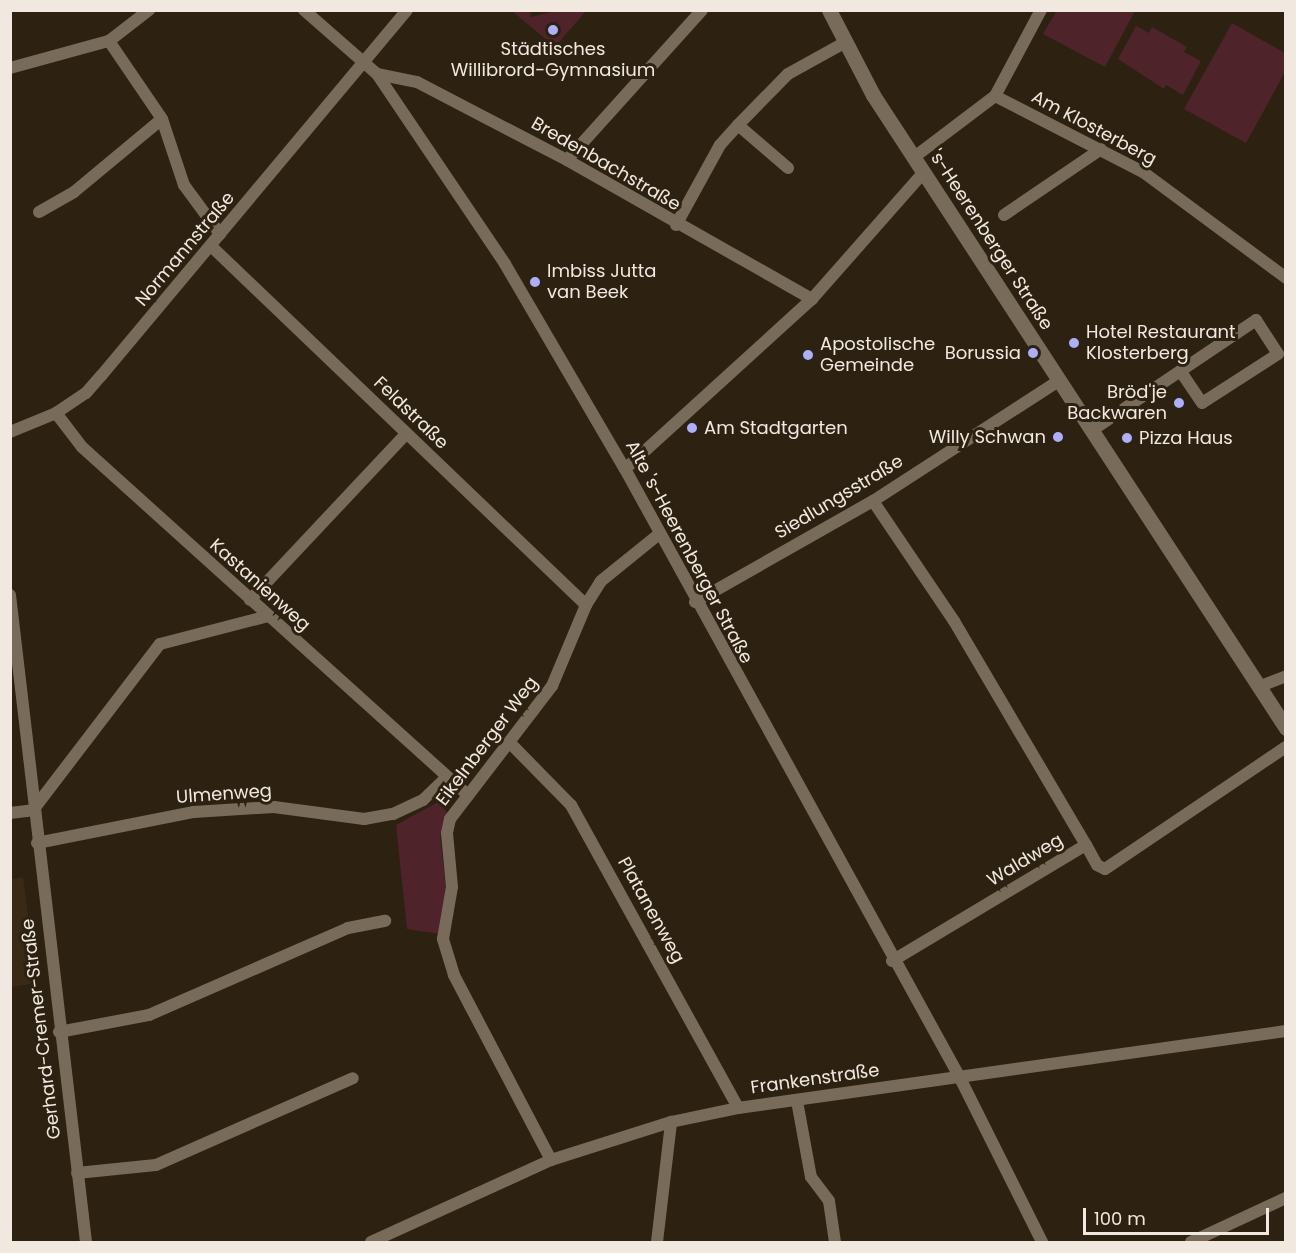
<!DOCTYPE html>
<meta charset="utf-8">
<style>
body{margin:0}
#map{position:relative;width:1296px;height:1253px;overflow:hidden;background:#2d2112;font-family:Poppins,sans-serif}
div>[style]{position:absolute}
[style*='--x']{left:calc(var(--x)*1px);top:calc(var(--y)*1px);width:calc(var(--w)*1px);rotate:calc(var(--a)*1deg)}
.built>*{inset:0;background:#3a2a15}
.green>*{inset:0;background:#4e2329}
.minor>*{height:12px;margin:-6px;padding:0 6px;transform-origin:6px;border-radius:6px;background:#796b59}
.tertiary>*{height:15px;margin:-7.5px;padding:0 7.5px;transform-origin:7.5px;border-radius:7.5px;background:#796b59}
.dots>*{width:16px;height:16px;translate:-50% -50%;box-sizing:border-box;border:3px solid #2d2112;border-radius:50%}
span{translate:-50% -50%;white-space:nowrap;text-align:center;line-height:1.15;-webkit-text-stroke:6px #2d2112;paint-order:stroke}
.poi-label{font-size:18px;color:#f1e9df}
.left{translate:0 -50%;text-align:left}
.right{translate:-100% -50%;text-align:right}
.street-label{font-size:18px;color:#f1e9df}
.frame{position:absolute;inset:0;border:12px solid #f1e9df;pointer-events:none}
.scale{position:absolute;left:1083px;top:1208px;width:186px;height:27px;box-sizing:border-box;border:3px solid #f1e9df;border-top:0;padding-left:8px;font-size:18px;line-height:21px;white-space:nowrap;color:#f1e9df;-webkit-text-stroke:4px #2d2112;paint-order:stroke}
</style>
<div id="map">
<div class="built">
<div style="clip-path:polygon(23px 877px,37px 983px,11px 987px,11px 879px)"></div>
</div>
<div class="green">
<div style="clip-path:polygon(1057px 10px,1135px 10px,1135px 11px,1105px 67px,1043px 34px)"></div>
<div style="clip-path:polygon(512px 11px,530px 11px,531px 17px,555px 11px,586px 11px,555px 47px)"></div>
<div style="clip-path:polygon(1232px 23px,1285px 53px,1285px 72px,1246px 143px,1184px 109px)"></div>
<div style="clip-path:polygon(1136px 26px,1149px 33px,1152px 27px,1187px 47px,1184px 52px,1201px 61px,1183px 95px,1166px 85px,1164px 89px,1118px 59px)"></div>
<div style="clip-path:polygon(438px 802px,450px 816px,440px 835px,447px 899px,439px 934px,407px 929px,396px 825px)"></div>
</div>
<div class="minor">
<div style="--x:304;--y:10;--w:97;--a:41.2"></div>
<div style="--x:377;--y:74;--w:229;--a:56"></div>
<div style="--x:505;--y:264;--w:238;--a:59.7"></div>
<div style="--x:625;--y:469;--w:693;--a:61.18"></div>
<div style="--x:959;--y:1076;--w:186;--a:63.4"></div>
<div style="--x:109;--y:41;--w:94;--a:55.8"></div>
<div style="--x:162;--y:119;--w:70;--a:71.6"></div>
<div style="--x:184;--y:185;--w:61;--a:53.7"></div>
<div style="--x:10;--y:68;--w:103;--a:-15.3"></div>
<div style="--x:109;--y:41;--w:51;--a:-37.8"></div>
<div style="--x:377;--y:74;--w:41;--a:11.3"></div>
<div style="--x:417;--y:82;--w:169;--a:27.5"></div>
<div style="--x:567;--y:160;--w:282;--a:29.6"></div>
<div style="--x:995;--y:96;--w:166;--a:27.2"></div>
<div style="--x:1143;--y:172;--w:178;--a:36.5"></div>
<div style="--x:738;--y:125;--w:66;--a:40.7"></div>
<div style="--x:913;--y:158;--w:103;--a:-37.1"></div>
<div style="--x:995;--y:96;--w:98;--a:-61.9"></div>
<div style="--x:567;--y:160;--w:202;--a:-48"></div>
<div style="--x:39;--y:212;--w:40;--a:-29.7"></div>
<div style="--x:74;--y:192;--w:114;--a:-39.7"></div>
<div style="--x:1004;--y:215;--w:117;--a:-34.2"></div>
<div style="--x:676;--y:225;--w:91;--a:-61.2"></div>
<div style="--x:720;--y:145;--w:27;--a:-48"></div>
<div style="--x:738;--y:125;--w:71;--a:-45.6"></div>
<div style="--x:788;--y:74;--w:64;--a:-29"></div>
<div style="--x:211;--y:246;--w:519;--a:43.75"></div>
<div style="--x:56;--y:413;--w:43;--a:52.6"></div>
<div style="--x:82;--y:447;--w:520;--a:42.04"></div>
<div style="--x:1091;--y:431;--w:199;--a:-33.9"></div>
<div style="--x:1256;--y:320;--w:40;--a:57.1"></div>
<div style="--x:1278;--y:354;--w:90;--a:147.2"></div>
<div style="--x:1202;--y:403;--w:37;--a:-124"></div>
<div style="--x:10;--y:432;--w:50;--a:-22.4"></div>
<div style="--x:56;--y:413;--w:36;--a:-34"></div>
<div style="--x:86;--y:393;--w:23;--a:-49"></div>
<div style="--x:101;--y:376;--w:477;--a:-50.1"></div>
<div style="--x:625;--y:469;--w:253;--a:-42.3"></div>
<div style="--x:812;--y:299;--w:168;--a:-48.6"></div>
<div style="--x:873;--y:501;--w:145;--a:56"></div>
<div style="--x:954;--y:621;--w:260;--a:59.5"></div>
<div style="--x:10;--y:595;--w:651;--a:83.3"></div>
<div style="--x:250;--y:600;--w:228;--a:-46.8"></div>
<div style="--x:695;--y:602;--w:205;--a:-29.6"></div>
<div style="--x:873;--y:501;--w:223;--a:-32.9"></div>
<div style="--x:1258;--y:687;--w:30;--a:-21"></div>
<div style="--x:511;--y:744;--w:86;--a:45.5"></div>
<div style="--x:571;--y:805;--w:346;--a:61.1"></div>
<div style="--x:33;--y:810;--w:209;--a:-52.6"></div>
<div style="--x:160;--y:644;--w:112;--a:-14.5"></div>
<div style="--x:10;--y:813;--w:23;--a:-7"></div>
<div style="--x:37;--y:843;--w:160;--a:-11.2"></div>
<div style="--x:194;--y:812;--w:80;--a:-3.6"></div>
<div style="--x:274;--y:807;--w:91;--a:7.6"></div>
<div style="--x:364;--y:819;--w:29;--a:-10"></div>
<div style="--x:393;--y:814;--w:33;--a:-25"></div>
<div style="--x:423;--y:800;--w:32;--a:-44"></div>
<div style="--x:892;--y:961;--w:226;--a:-30.9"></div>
<div style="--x:1086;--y:845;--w:23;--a:61"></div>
<div style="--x:1097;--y:865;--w:9;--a:27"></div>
<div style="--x:1105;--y:869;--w:218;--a:-34"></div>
<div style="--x:59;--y:1032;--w:92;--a:-10.7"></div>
<div style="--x:149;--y:1015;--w:217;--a:-23.6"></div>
<div style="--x:348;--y:928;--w:38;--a:-11"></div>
<div style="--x:797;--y:1101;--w:77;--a:79.6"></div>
<div style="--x:811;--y:1177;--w:30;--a:53"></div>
<div style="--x:829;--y:1201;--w:41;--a:81.7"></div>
<div style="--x:551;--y:1160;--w:209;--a:-117.7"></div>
<div style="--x:454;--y:975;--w:38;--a:-107"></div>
<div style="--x:443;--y:939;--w:53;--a:-80.2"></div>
<div style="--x:452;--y:887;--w:54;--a:-95.3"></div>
<div style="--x:447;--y:833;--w:14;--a:-78"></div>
<div style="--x:450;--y:819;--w:168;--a:-52.5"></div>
<div style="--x:552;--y:686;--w:88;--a:-67.2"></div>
<div style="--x:586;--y:605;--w:28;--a:-58"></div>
<div style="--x:601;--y:581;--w:75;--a:-39"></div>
<div style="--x:77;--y:1173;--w:79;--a:-5.8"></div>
<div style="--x:156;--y:1165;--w:215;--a:-23.8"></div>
<div style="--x:371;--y:1242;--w:198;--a:-24.5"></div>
<div style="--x:551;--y:1160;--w:126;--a:-17.6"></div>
<div style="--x:671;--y:1122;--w:68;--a:-11.8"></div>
<div style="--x:738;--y:1108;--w:553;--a:-8"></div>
<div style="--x:657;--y:1242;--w:121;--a:-83.3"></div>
<div style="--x:1191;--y:1242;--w:105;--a:-24.9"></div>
</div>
<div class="tertiary">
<div style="--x:829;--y:10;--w:96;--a:62.6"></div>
<div style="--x:873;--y:95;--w:756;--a:56.88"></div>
</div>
<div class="dots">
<div style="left:553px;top:30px;background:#adaffb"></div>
<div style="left:535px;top:282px;background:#adaffb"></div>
<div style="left:1074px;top:343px;background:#adaffb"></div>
<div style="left:1033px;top:353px;background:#adaffb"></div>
<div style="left:808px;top:355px;background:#adaffb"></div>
<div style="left:1179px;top:403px;background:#adaffb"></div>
<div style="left:692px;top:428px;background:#adaffb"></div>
<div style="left:1058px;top:437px;background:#adaffb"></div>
<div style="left:1127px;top:438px;background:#adaffb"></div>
</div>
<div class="poi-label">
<span style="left:553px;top:60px">Städtisches<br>Willibrord-Gymnasium</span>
<span class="left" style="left:547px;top:282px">Imbiss Jutta<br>van Beek</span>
<span class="left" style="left:1086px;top:343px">Hotel Restaurant<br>Klosterberg</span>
<span class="left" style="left:820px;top:355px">Apostolische<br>Gemeinde</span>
<span class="right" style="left:1021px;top:353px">Borussia</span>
<span class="right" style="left:1167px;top:403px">Bröd'je<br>Backwaren</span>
<span class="left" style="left:704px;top:428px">Am Stadtgarten</span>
<span class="right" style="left:1046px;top:437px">Willy Schwan</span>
<span class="left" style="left:1139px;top:438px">Pizza Haus</span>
</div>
<div class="street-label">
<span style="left:1094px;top:128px;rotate:28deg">Am Klosterberg</span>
<span style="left:606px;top:164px;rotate:30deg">Bredenbachstraße</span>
<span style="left:991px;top:240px;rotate:57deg">'s-Heerenberger Straße</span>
<span style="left:185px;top:249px;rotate:-50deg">Normannstraße</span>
<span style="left:411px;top:413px;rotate:44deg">Feldstraße</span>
<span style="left:839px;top:497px;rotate:-31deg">Siedlungsstraße</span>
<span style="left:689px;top:552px;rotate:62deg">Alte 's-Heerenberger Straße</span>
<span style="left:260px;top:585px;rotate:42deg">Kastanienweg</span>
<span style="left:487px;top:741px;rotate:-53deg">Eikelnberger Weg</span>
<span style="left:224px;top:794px;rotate:-4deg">Ulmenweg</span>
<span style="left:1025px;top:860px;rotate:-31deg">Waldweg</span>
<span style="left:651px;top:910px;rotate:61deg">Platanenweg</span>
<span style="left:41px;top:1029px;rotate:-97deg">Gerhard-Cremer-Straße</span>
<span style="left:815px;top:1079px;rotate:-8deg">Frankenstraße</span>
</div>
<div class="frame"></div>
<div class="scale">100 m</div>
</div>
